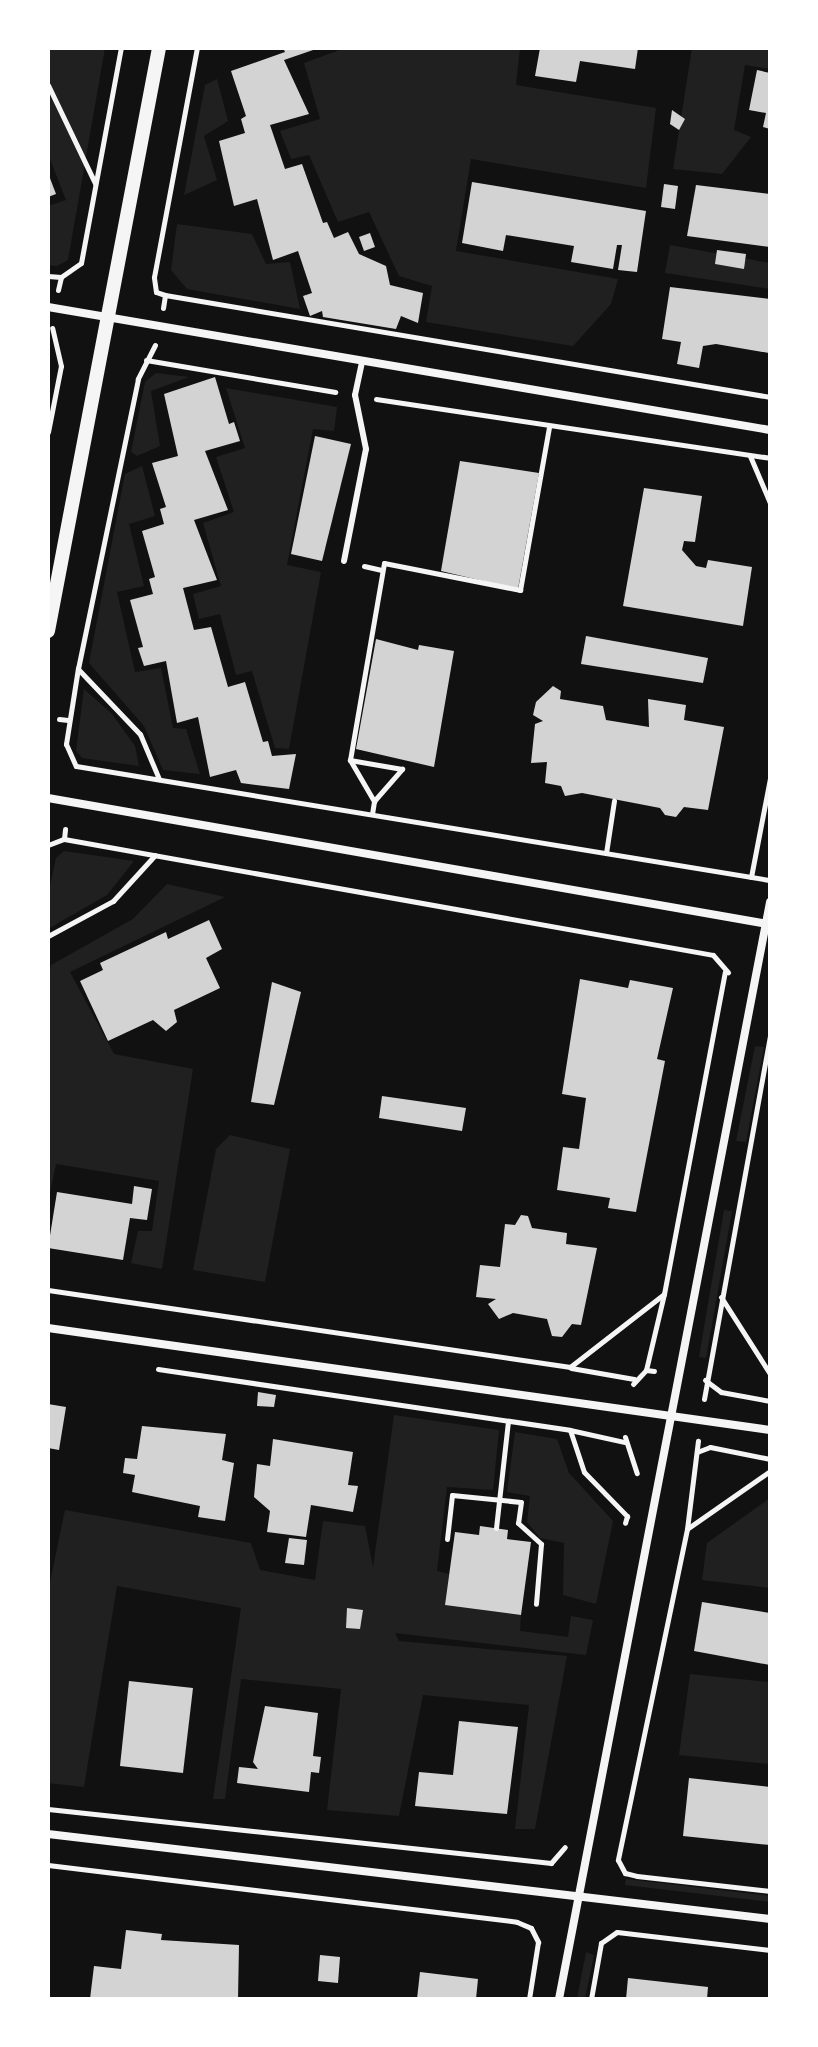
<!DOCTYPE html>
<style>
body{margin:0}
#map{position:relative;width:818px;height:2047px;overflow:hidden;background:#111;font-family:"Zilla Slab",serif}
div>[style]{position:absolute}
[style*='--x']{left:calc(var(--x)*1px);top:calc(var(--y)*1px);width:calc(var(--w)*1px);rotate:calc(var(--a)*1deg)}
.green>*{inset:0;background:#202020}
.building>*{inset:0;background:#d3d3d3}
.path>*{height:5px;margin:-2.5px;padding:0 2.5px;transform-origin:2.5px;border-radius:2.5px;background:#f5f5f5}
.service>*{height:6px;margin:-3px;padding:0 3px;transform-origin:3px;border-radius:3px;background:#f5f5f5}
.minor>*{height:8px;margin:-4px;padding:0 4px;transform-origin:4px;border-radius:4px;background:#f5f5f5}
.tertiary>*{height:14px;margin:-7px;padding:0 7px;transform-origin:7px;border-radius:7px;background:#f5f5f5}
span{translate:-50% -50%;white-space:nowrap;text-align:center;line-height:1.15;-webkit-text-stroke:7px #fff;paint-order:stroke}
.frame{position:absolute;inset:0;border:50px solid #fff;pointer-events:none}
</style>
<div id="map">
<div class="green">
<div style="clip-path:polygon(48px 48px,105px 48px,68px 260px,57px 266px,48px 265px,48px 206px,66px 200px,48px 154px)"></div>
<div style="clip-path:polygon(345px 48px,520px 48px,516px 85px,656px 108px,646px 188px,471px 159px,456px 251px,618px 279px,611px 304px,573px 346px,426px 322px,432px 286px,399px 276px,369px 212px,338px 222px,309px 155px,291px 159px,280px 131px,320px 119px,304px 63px)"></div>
<div style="clip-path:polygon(692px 48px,770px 48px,770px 69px,745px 65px,734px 130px,751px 137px,722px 174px,673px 169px)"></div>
<div style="clip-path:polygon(217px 79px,228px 121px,204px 136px,217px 180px,184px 195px,205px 85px)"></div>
<div style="clip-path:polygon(177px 224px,252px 234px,266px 264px,290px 262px,300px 309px,187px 289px,171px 270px)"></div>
<div style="clip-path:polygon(670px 245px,770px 263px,770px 289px,665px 273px)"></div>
<div style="clip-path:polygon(156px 373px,189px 377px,151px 391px,160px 446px,137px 456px,131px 452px,145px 382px)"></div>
<div style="clip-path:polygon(226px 388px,337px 407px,334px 431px,313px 429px,287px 565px,321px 572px,289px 749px,275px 748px,252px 671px,236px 675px,220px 614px,199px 619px,193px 594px,221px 586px,203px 523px,234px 512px,216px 457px,245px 448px)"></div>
<div style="clip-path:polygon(142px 466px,155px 516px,129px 524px,144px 586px,117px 592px,135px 672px,161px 668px,173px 728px,186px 729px,200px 774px,163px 770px,144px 726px,89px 663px,125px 474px)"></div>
<div style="clip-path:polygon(84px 689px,112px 714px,135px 746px,139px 766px,82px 758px,76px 751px)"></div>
<div style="clip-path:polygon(64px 851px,134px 861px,107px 895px,48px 929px,48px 895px,56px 858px)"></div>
<div style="clip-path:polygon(167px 884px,225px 897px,70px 972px,114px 1054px,193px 1069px,162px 1269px,131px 1263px,138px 1231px,152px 1231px,159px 1181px,56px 1164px,48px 1202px,48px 982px,51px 965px,133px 919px)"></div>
<div style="clip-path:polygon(755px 1046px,764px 1047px,746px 1142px,736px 1141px)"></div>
<div style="clip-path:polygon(230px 1135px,290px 1149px,265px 1282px,193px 1270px,216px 1149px)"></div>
<div style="clip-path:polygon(724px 1210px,732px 1211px,706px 1358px,699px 1357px)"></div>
<div style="clip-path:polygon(394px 1415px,499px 1430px,493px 1490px,447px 1487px,437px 1571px,449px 1574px,445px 1605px,521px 1615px,520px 1631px,568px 1637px,571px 1616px,593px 1620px,586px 1655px,395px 1633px,399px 1641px,567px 1656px,535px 1829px,515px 1829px,529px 1705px,423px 1695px,399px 1816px,327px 1810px,341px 1689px,241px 1679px,225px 1799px,213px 1799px,241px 1608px,117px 1586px,84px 1787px,48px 1783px,48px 1592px,65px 1510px,251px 1543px,260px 1570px,315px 1580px,323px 1521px,365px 1526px,373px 1567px)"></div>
<div style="clip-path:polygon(515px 1432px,557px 1439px,569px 1473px,613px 1521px,596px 1604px,563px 1595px,564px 1543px,540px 1538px,527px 1522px,530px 1496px,507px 1492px)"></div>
<div style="clip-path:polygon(770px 1498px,770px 1588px,702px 1580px,707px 1543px)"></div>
<div style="clip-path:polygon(690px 1674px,770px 1682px,770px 1764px,679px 1755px)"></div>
<div style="clip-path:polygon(626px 1879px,770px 1896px,770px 1902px,625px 1885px)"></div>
<div style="clip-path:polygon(586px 1952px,594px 1955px,585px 1999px,577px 1999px)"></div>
</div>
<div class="building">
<div style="clip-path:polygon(283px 48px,316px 49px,284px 60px,309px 114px,270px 125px,285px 169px,302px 164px,323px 223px,327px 222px,334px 238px,348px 232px,359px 254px,386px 266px,390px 285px,423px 293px,418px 323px,401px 316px,396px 329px,323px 317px,322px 311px,310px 316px,303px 296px,312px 293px,298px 251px,273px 260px,257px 199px,234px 206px,219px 141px,245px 133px,241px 119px,246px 116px,231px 71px,285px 52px)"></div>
<div style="clip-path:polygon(540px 48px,638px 48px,635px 69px,580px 61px,576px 82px,535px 76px)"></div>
<div style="clip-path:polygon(757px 70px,770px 73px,770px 129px,763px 127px,766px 113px,749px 110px)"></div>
<div style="clip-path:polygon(672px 110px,685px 119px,679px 130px,670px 124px)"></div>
<div style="clip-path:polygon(48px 173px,56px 194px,48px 197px)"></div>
<div style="clip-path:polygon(472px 182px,646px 211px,637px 272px,618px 270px,622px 245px,617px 245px,613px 269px,571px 262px,574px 246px,506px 235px,503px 251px,462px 243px)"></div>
<div style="clip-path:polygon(664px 184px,678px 186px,675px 209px,661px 207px)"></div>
<div style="clip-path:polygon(696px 185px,770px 194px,770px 247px,687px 236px)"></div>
<div style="clip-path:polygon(370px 233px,375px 247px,364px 251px,359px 237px)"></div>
<div style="clip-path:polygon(717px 250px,746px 254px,744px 269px,715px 264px)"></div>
<div style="clip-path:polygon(670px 287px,770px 299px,769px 353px,716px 344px,703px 346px,699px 368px,677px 364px,681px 342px,662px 339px)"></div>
<div style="clip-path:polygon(215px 377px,229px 424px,234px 422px,240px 441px,205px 451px,228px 510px,194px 520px,217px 580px,183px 588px,194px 630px,211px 627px,228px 687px,245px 682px,263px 742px,268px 741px,272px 756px,296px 754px,289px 789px,241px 783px,236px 770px,210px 777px,198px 717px,177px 723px,166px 661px,144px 666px,138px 648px,143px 647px,130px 600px,153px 594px,149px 579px,155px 577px,142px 531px,164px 524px,160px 509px,166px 507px,152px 463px,178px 456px,164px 394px)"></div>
<div style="clip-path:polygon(315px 436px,351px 444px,322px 561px,291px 554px)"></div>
<div style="clip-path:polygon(460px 461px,539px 473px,518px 589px,441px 571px)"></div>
<div style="clip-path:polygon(644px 488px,702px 496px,695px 542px,684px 541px,682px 550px,696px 566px,706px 568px,708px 560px,752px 567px,743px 626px,623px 606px)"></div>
<div style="clip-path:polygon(586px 636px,708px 658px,703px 683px,581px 664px)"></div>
<div style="clip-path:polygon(376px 639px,418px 650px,419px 645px,454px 651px,434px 767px,356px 749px)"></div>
<div style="clip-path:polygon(553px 686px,561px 691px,560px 699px,603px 706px,606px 720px,649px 727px,648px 699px,686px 705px,684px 720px,724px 727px,708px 810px,684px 807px,676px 817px,665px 815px,660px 808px,582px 793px,565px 796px,561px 786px,545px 783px,547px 762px,531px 763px,535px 724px,543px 721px,533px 715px,536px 702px)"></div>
<div style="clip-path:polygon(209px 920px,222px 949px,206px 958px,220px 988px,174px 1010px,177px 1022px,166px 1031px,153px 1020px,108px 1041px,80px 981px,103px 970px,100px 963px,166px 932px,168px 939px)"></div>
<div style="clip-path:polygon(580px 979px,628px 988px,630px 980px,673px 988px,657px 1059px,665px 1061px,636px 1212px,608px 1208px,610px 1198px,557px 1190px,563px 1147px,579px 1149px,586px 1098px,562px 1094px)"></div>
<div style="clip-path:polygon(272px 982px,301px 992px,274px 1105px,251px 1102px)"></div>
<div style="clip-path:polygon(382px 1096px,466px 1108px,462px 1131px,379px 1118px)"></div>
<div style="clip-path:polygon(134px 1186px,152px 1189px,147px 1220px,130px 1218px,123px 1260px,48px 1248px,57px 1192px,132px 1204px)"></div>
<div style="clip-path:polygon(521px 1215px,528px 1216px,532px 1228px,567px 1233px,566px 1244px,597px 1248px,581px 1325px,572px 1324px,562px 1337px,552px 1336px,547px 1319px,513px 1313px,499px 1319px,488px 1304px,496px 1299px,476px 1297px,480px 1265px,500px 1267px,505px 1224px,515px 1225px)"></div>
<div style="clip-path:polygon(258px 1392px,276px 1395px,274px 1407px,257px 1406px)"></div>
<div style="clip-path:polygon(48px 1404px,66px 1407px,59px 1450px,48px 1448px)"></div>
<div style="clip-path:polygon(142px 1426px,226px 1434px,222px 1460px,234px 1463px,225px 1521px,198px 1517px,200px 1506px,132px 1492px,135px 1475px,123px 1473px,125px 1458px,137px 1459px)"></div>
<div style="clip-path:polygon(273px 1439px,353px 1452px,348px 1485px,358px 1486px,353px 1512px,311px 1505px,306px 1537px,267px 1532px,270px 1511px,254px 1497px,257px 1464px,270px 1466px)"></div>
<div style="clip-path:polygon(480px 1526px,508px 1530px,507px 1539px,531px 1542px,521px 1615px,445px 1605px,455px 1532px,479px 1535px)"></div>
<div style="clip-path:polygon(289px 1538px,307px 1540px,304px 1565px,285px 1563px)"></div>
<div style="clip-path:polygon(702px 1602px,770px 1613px,770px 1665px,694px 1651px)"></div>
<div style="clip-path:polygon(347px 1608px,363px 1610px,360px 1629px,346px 1628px)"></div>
<div style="clip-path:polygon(129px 1681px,193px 1688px,183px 1773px,120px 1766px)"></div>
<div style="clip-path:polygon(265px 1706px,318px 1713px,313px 1756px,321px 1757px,319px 1773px,311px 1772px,309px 1792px,237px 1783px,239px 1767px,258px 1769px,253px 1762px)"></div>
<div style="clip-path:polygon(459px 1721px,518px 1727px,507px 1814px,415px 1806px,419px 1772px,453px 1775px)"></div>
<div style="clip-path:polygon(689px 1778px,770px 1787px,770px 1845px,683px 1836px)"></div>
<div style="clip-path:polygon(126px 1930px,162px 1934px,161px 1940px,239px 1945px,238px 1999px,90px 1999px,94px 1966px,121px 1969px)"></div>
<div style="clip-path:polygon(320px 1955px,340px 1957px,338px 1983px,318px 1981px)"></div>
<div style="clip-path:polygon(420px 1972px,478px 1979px,476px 1999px,417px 1999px)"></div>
<div style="clip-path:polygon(628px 1978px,708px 1987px,707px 1999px,626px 1999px)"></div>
</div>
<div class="path">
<div style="--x:48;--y:85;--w:109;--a:64.4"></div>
<div style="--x:48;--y:276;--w:13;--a:4"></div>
<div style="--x:58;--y:290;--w:13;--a:-77"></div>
<div style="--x:61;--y:277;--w:24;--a:-35"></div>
<div style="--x:81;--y:263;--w:219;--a:-79.5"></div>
<div style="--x:165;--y:295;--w:614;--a:9.57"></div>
<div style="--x:163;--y:308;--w:13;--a:-81"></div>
<div style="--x:165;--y:295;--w:9;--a:-162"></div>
<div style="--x:156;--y:292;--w:15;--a:-98"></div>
<div style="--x:154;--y:277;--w:233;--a:-79.4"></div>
<div style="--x:155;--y:345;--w:38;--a:117"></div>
<div style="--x:138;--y:379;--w:295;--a:101.7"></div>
<div style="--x:78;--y:668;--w:77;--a:99"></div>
<div style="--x:66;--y:744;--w:24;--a:66"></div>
<div style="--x:76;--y:766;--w:702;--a:9.34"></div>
<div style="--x:146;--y:360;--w:192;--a:9.6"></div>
<div style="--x:376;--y:399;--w:398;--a:8.5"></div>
<div style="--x:48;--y:432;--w:67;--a:-78.9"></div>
<div style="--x:61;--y:366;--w:39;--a:-103"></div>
<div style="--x:750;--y:456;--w:51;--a:66.9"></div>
<div style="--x:364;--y:566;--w:18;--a:13"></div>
<div style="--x:78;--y:669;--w:90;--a:46.4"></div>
<div style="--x:140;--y:734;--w:49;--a:67.1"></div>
<div style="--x:59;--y:719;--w:9;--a:6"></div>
<div style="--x:350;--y:760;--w:48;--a:59.7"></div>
<div style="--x:372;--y:814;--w:13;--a:-81"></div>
<div style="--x:374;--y:801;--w:43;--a:-48.8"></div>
<div style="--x:402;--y:769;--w:53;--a:-170.2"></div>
<div style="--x:350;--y:760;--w:200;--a:-80.2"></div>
<div style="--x:384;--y:563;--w:139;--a:11.2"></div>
<div style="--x:520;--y:590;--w:165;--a:-79.9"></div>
<div style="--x:64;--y:839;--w:659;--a:10.13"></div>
<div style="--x:713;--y:955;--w:23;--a:49"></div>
<div style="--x:48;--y:845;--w:17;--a:-21"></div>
<div style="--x:64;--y:839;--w:10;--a:-84"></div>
<div style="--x:606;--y:853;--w:53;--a:-81.3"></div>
<div style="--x:751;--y:877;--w:101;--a:-79.1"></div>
<div style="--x:48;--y:936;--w:74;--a:-28.3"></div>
<div style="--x:113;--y:901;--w:62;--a:-47.6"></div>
<div style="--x:48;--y:1290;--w:528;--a:8.39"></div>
<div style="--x:570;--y:1367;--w:119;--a:-37.8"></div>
<div style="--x:664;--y:1294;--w:328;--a:-79.3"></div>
<div style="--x:721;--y:1297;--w:91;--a:57.5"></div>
<div style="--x:571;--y:1368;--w:64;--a:9.9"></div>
<div style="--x:158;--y:1369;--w:416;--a:8.4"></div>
<div style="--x:570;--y:1430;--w:44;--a:71.6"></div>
<div style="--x:584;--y:1472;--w:62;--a:45.7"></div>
<div style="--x:627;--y:1516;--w:7;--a:106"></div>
<div style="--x:646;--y:1370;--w:78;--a:-76.7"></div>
<div style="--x:705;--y:1380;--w:20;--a:37"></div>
<div style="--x:721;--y:1392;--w:50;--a:10.4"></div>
<div style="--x:633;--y:1384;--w:19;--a:-47"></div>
<div style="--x:646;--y:1370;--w:8;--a:7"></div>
<div style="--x:704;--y:1399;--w:370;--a:-79.7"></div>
<div style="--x:570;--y:1430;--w:55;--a:12.5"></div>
<div style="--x:625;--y:1437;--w:38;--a:72"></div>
<div style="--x:697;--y:1452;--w:14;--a:-21"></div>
<div style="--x:710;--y:1447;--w:61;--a:11.3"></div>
<div style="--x:770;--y:1471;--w:101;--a:145.1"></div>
<div style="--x:687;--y:1529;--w:338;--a:101.8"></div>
<div style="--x:618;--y:1860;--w:15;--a:62"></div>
<div style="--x:625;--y:1873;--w:12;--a:14"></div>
<div style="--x:637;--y:1876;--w:134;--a:6.4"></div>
<div style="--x:496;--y:1528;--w:108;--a:-83.6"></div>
<div style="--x:687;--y:1529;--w:89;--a:-82.9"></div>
<div style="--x:447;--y:1539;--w:44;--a:-83.5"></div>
<div style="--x:452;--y:1495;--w:69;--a:5.8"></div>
<div style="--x:521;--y:1502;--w:21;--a:98"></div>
<div style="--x:518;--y:1523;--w:31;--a:42"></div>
<div style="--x:541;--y:1544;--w:60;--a:94.8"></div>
<div style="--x:48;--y:1809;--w:506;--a:6.13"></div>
<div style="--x:551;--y:1863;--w:21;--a:-49"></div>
<div style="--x:48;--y:1865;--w:472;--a:6.9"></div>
<div style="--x:517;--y:1922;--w:15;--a:23"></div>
<div style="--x:531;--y:1928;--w:16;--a:63"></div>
<div style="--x:538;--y:1942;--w:58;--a:99"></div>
<div style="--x:591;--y:1999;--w:57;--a:-79.9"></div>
<div style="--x:601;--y:1943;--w:19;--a:-35"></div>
<div style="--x:617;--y:1932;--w:154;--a:6.7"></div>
</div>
<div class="service">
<div style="--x:344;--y:561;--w:114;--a:-78.9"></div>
<div style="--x:366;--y:449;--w:55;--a:-101.5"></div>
<div style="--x:355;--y:395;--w:35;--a:-78"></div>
</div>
<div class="minor">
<div style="--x:48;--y:307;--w:732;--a:9.67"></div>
<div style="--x:48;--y:798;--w:731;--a:9.93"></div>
<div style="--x:48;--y:1328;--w:729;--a:8.04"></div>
<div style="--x:48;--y:1834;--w:727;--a:6.71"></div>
<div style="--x:559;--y:1999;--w:1117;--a:-79.11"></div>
</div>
<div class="tertiary">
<div style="--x:48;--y:631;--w:593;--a:-79.22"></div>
</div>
<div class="frame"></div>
</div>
